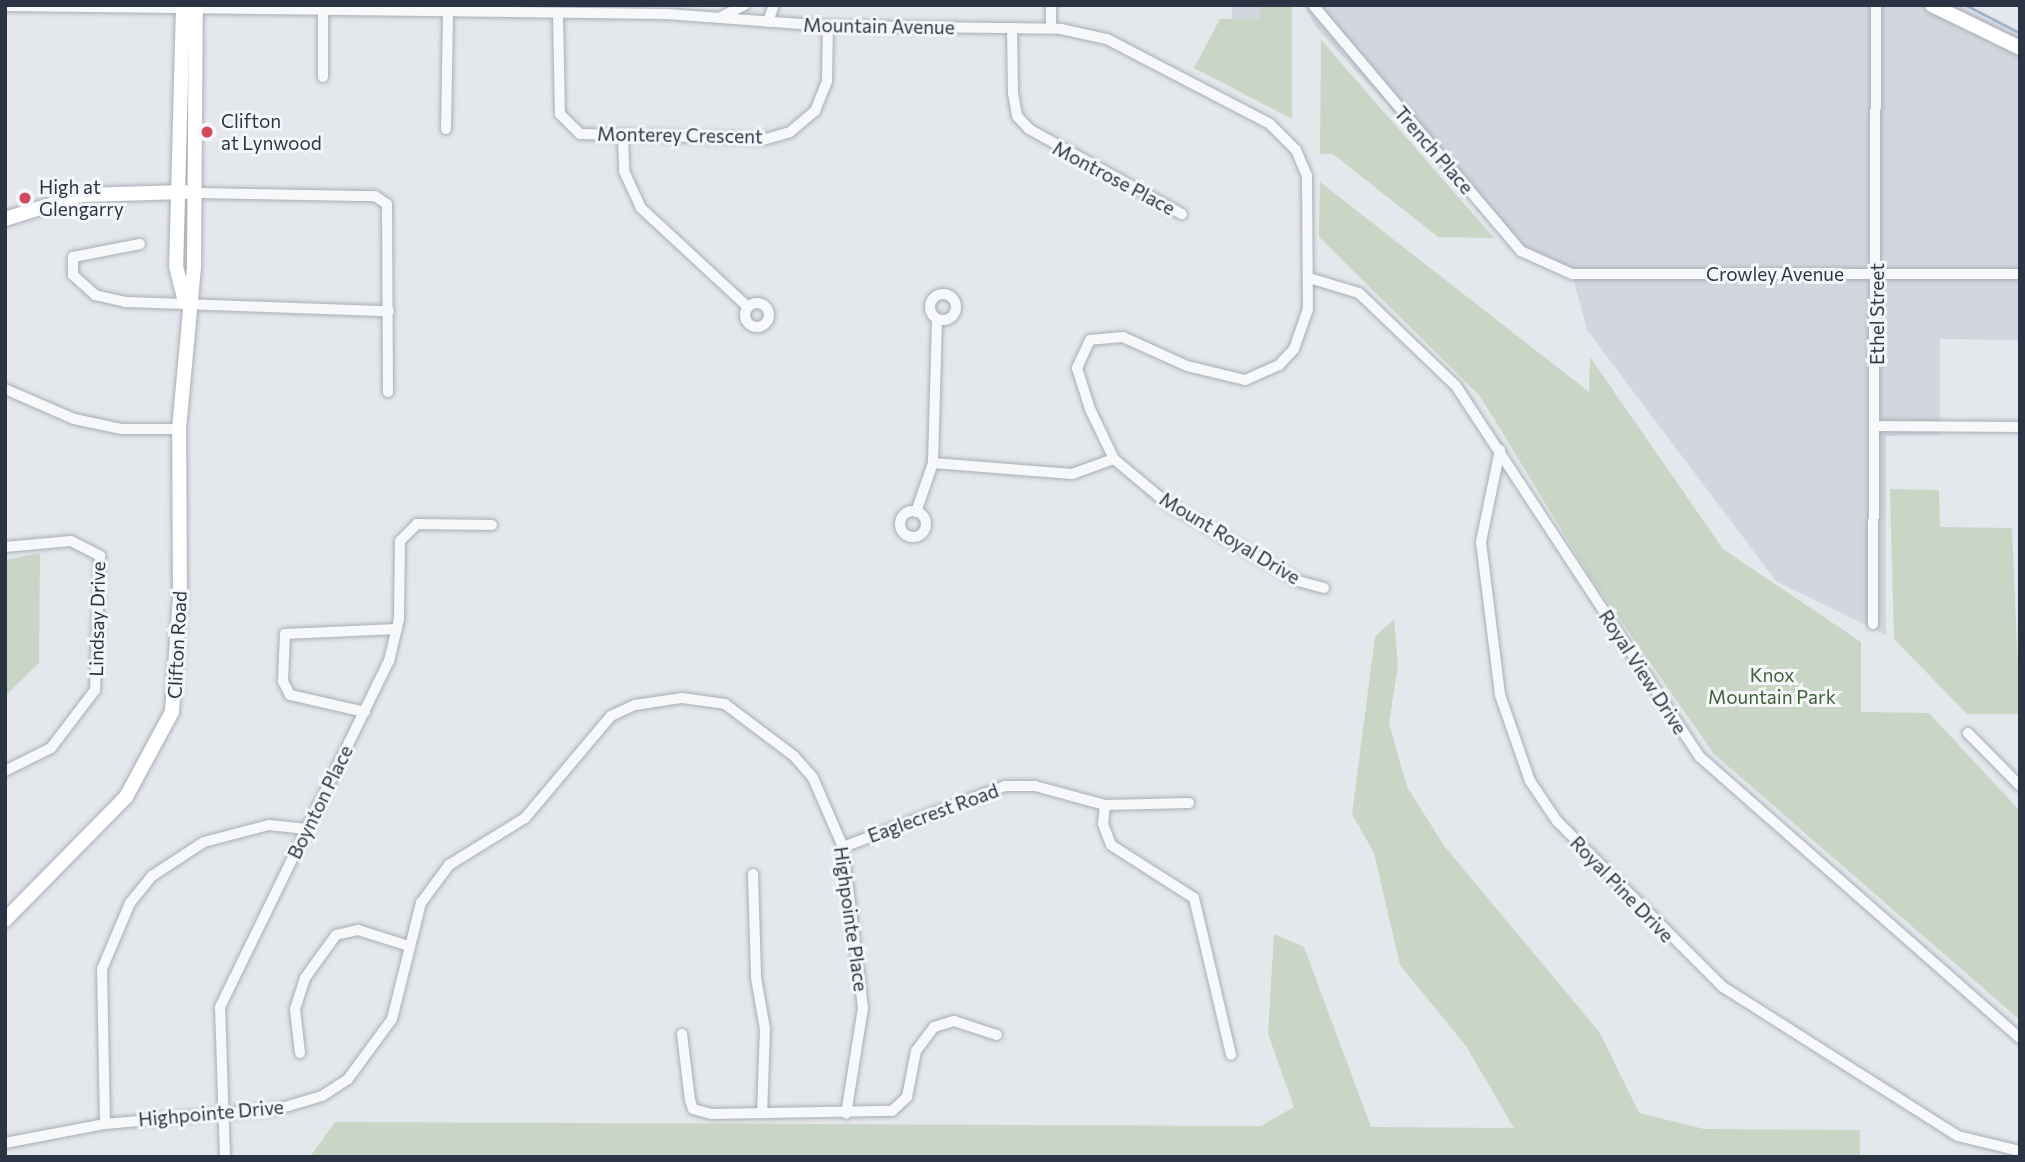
<!DOCTYPE html>
<style>
body{margin:0}
#map{position:relative;width:2025px;height:1162px;overflow:hidden;background:#e4e7ec;font-family:Commissioner,sans-serif}
div>[style]{position:absolute}
[style*='--x']{left:calc(var(--x)*1px);top:calc(var(--y)*1px);width:calc(var(--w)*1px);rotate:calc(var(--a)*1deg)}
.built>*{inset:0;background:#d2d6de}
.green>*{inset:0;background:#c9d6c5}
.stream>*{height:2.5px;margin:-1.25px;padding:0 1.25px;transform-origin:1.25px;border-radius:1.25px;background:#9fb4cc}
.roads{filter:drop-shadow(0 0 2px #a9aeb7) drop-shadow(0 0 2px #a9aeb7)}
.street>*{height:10px;margin:-5px;padding:0 5px;transform-origin:5px;border-radius:5px;background:#f7f8fa}
.street>.ring{margin:-5px;padding:0;box-sizing:content-box;background:none;border:10px solid #f7f8fa;border-radius:50%}
.secondary>*{height:14px;margin:-7px;padding:0 7px;transform-origin:7px;border-radius:7px;background:#fff}
.dots>*{width:19px;height:19px;translate:-50% -50%;box-sizing:border-box;border:4px solid #f4f6f9;border-radius:50%}
span{translate:-50% -50%;white-space:nowrap;text-align:center;line-height:1.15;-webkit-text-stroke:6px #f4f6f9;paint-order:stroke}
.street-label{font-size:19px;color:#2b3445}
.poi-label{font-size:19px;color:#2b3445}
.left{translate:0 -50%;text-align:left}
.park-label{font-size:19px;color:#3f6138}
.frame{position:absolute;inset:0;border:7px solid #2b3445;pointer-events:none}
</style>
<div id="map">
<div class="built">
<div style="clip-path:polygon(1232px 5px,1260px 5px,1260px 19px,1232px 19px)"></div>
<div style="clip-path:polygon(1304px 5px,1959px 5px,2020px 36px,2020px 340px,1940px 339px,1940px 435px,1886px 436px,1886px 635px,1776px 581px,1587px 330px,1572px 274px,1521px 251px,1315px 26px)"></div>
</div>
<div class="green">
<div style="clip-path:polygon(1260px 5px,1292px 5px,1292px 119px,1194px 68px,1220px 19px,1260px 19px)"></div>
<div style="clip-path:polygon(1321px 40px,1494px 238px,1438px 237px,1333px 154px,1320px 154px)"></div>
<div style="clip-path:polygon(1320px 182px,1589px 392px,1590px 357px,1723px 549px,1861px 642px,1861px 712px,1929px 713px,2020px 811px,2020px 1020px,1714px 754px,1589px 575px,1480px 396px,1319px 237px)"></div>
<div style="clip-path:polygon(1890px 489px,1939px 490px,1940px 527px,2012px 528px,2020px 714px,1967px 714px,1894px 639px)"></div>
<div style="clip-path:polygon(40px 553px,39px 663px,5px 696px,5px 560px)"></div>
<div style="clip-path:polygon(1394px 619px,1398px 666px,1389px 723px,1407px 787px,1445px 847px,1600px 1033px,1639px 1113px,1704px 1129px,1860px 1130px,1860px 1157px,310px 1157px,335px 1122px,1261px 1126px,1294px 1107px,1268px 1034px,1274px 934px,1304px 947px,1371px 1127px,1514px 1128px,1466px 1046px,1400px 965px,1374px 853px,1352px 814px,1375px 637px)"></div>
</div>
<div class="stream">
<div style="--x:1966;--y:5;--w:61;--a:27.4"></div>
</div>
<div class="roads">
<div class="street">
<div style="--x:1051;--y:5;--w:23;--a:90"></div>
<div style="--x:1313;--y:5;--w:322;--a:49.8"></div>
<div style="--x:1521;--y:251;--w:56;--a:24.3"></div>
<div style="--x:1572;--y:274;--w:448;--a:0"></div>
<div style="--x:5;--y:6;--w:662;--a:0.69"></div>
<div style="--x:667;--y:14;--w:161;--a:4.3"></div>
<div style="--x:828;--y:26;--w:233;--a:0.7"></div>
<div style="--x:1061;--y:29;--w:47;--a:12.3"></div>
<div style="--x:1107;--y:39;--w:184;--a:27.5"></div>
<div style="--x:1270;--y:124;--w:37;--a:45"></div>
<div style="--x:1296;--y:150;--w:28;--a:67"></div>
<div style="--x:1307;--y:176;--w:133;--a:89.6"></div>
<div style="--x:1308;--y:309;--w:42;--a:109.3"></div>
<div style="--x:1294;--y:349;--w:22;--a:133"></div>
<div style="--x:1279;--y:365;--w:37;--a:156"></div>
<div style="--x:1245;--y:380;--w:60;--a:-166.4"></div>
<div style="--x:1187;--y:366;--w:70;--a:-155.6"></div>
<div style="--x:1123;--y:337;--w:33;--a:175"></div>
<div style="--x:1090;--y:340;--w:31;--a:115"></div>
<div style="--x:1077;--y:368;--w:43;--a:72.4"></div>
<div style="--x:1090;--y:409;--w:55;--a:64.4"></div>
<div style="--x:1114;--y:459;--w:70;--a:39.8"></div>
<div style="--x:1168;--y:504;--w:151;--a:30.6"></div>
<div style="--x:1298;--y:581;--w:27;--a:15"></div>
<div style="--x:558;--y:13;--w:101;--a:88.9"></div>
<div style="--x:560;--y:114;--w:28;--a:45"></div>
<div style="--x:580;--y:134;--w:186;--a:1.5"></div>
<div style="--x:766;--y:139;--w:25;--a:-16"></div>
<div style="--x:790;--y:132;--w:33;--a:-40"></div>
<div style="--x:815;--y:111;--w:32;--a:-68"></div>
<div style="--x:827;--y:81;--w:55;--a:-89"></div>
<div style="--x:719;--y:18;--w:29;--a:-27"></div>
<div style="--x:768;--y:22;--w:18;--a:-71"></div>
<div style="--x:1012;--y:28;--w:65;--a:89.1"></div>
<div style="--x:1013;--y:93;--w:23;--a:80"></div>
<div style="--x:1017;--y:116;--w:18;--a:47"></div>
<div style="--x:1029;--y:129;--w:175;--a:29.1"></div>
<div style="--x:323;--y:77;--w:67;--a:-90"></div>
<div style="--x:446;--y:129;--w:118;--a:-89"></div>
<div style="--x:623;--y:135;--w:36;--a:88"></div>
<div style="--x:624;--y:171;--w:41;--a:65.3"></div>
<div style="--x:641;--y:208;--w:146;--a:42.8"></div>
<div style="--x:195;--y:193;--w:180;--a:1"></div>
<div style="--x:375;--y:196;--w:14;--a:34"></div>
<div style="--x:387;--y:204;--w:188;--a:89.7"></div>
<div style="--x:140;--y:244;--w:68;--a:169"></div>
<div style="--x:73;--y:257;--w:18;--a:90"></div>
<div style="--x:73;--y:275;--w:30;--a:42"></div>
<div style="--x:95;--y:295;--w:31;--a:13"></div>
<div style="--x:125;--y:302;--w:264;--a:2"></div>
<div style="--x:1309;--y:278;--w:52;--a:16.7"></div>
<div style="--x:1359;--y:293;--w:134;--a:43.8"></div>
<div style="--x:1456;--y:386;--w:444;--a:56.7"></div>
<div style="--x:1700;--y:757;--w:426;--a:41.3"></div>
<div class="ring" style="left:930px;top:294px;width:16px;height:16px"></div>
<div class="ring" style="left:745px;top:303px;width:14px;height:14px"></div>
<div style="--x:5;--y:389;--w:75;--a:23.5"></div>
<div style="--x:74;--y:419;--w:49;--a:11.8"></div>
<div style="--x:122;--y:429;--w:57;--a:0"></div>
<div style="--x:1876;--y:426;--w:144;--a:0.4"></div>
<div style="--x:1500;--y:450;--w:94;--a:101.7"></div>
<div style="--x:1481;--y:542;--w:154;--a:82.9"></div>
<div style="--x:1500;--y:695;--w:91;--a:70.8"></div>
<div style="--x:1530;--y:781;--w:48;--a:56"></div>
<div style="--x:1557;--y:821;--w:235;--a:45"></div>
<div style="--x:1723;--y:987;--w:278;--a:32.4"></div>
<div style="--x:1958;--y:1136;--w:64;--a:13.6"></div>
<div style="--x:933;--y:463;--w:139;--a:4.5"></div>
<div style="--x:1072;--y:474;--w:45;--a:-19.7"></div>
<div class="ring" style="left:900px;top:511px;width:16px;height:16px"></div>
<div style="--x:916;--y:512;--w:52;--a:-70.9"></div>
<div style="--x:933;--y:463;--w:144;--a:-88.4"></div>
<div style="--x:5;--y:547;--w:66;--a:-5.2"></div>
<div style="--x:71;--y:541;--w:33;--a:27"></div>
<div style="--x:100;--y:556;--w:134;--a:92.1"></div>
<div style="--x:95;--y:690;--w:73;--a:127.2"></div>
<div style="--x:51;--y:748;--w:51;--a:153.4"></div>
<div style="--x:1873;--y:624;--w:619;--a:-89.72"></div>
<div style="--x:365;--y:712;--w:77;--a:-167.2"></div>
<div style="--x:290;--y:695;--w:16;--a:-117"></div>
<div style="--x:283;--y:681;--w:47;--a:-87.6"></div>
<div style="--x:285;--y:634;--w:112;--a:-2.6"></div>
<div style="--x:1968;--y:733;--w:74;--a:45.5"></div>
<div style="--x:1105;--y:805;--w:19;--a:96"></div>
<div style="--x:1103;--y:824;--w:22;--a:69"></div>
<div style="--x:1111;--y:845;--w:98;--a:32.6"></div>
<div style="--x:1194;--y:898;--w:161;--a:76.7"></div>
<div style="--x:843;--y:847;--w:173;--a:-20.6"></div>
<div style="--x:1005;--y:786;--w:30;--a:0"></div>
<div style="--x:1035;--y:786;--w:73;--a:15.2"></div>
<div style="--x:1105;--y:805;--w:84;--a:-1.4"></div>
<div style="--x:753;--y:874;--w:104;--a:88.3"></div>
<div style="--x:756;--y:978;--w:52;--a:80"></div>
<div style="--x:765;--y:1029;--w:84;--a:92"></div>
<div style="--x:682;--y:1034;--w:66;--a:83.1"></div>
<div style="--x:690;--y:1100;--w:9;--a:72"></div>
<div style="--x:693;--y:1109;--w:20;--a:15"></div>
<div style="--x:712;--y:1114;--w:180;--a:-1"></div>
<div style="--x:892;--y:1111;--w:21;--a:-43"></div>
<div style="--x:907;--y:1097;--w:47;--a:-78.9"></div>
<div style="--x:916;--y:1051;--w:30;--a:-53"></div>
<div style="--x:934;--y:1027;--w:21;--a:-17"></div>
<div style="--x:954;--y:1021;--w:45;--a:18"></div>
<div style="--x:300;--y:1053;--w:44;--a:-96.5"></div>
<div style="--x:295;--y:1009;--w:33;--a:-72"></div>
<div style="--x:305;--y:978;--w:53;--a:-54.2"></div>
<div style="--x:336;--y:935;--w:23;--a:-13"></div>
<div style="--x:358;--y:930;--w:50;--a:17.4"></div>
<div style="--x:105;--y:1124;--w:155;--a:-91.1"></div>
<div style="--x:102;--y:969;--w:72;--a:-67"></div>
<div style="--x:130;--y:903;--w:35;--a:-51"></div>
<div style="--x:152;--y:876;--w:62;--a:-33.2"></div>
<div style="--x:204;--y:842;--w:67;--a:-14.7"></div>
<div style="--x:269;--y:825;--w:38;--a:6"></div>
<div style="--x:5;--y:1143;--w:102;--a:-10.8"></div>
<div style="--x:105;--y:1124;--w:174;--a:-5"></div>
<div style="--x:278;--y:1109;--w:46;--a:-16.5"></div>
<div style="--x:322;--y:1096;--w:31;--a:-33"></div>
<div style="--x:348;--y:1079;--w:74;--a:-53.7"></div>
<div style="--x:392;--y:1019;--w:120;--a:-76"></div>
<div style="--x:421;--y:903;--w:47;--a:-53.6"></div>
<div style="--x:449;--y:865;--w:89;--a:-31.7"></div>
<div style="--x:525;--y:818;--w:133;--a:-49.9"></div>
<div style="--x:611;--y:716;--w:26;--a:-25"></div>
<div style="--x:635;--y:705;--w:48;--a:-8.5"></div>
<div style="--x:682;--y:698;--w:43;--a:7.9"></div>
<div style="--x:725;--y:704;--w:86;--a:37"></div>
<div style="--x:794;--y:756;--w:29;--a:49"></div>
<div style="--x:813;--y:778;--w:75;--a:66.5"></div>
<div style="--x:843;--y:847;--w:162;--a:82.9"></div>
<div style="--x:863;--y:1008;--w:107;--a:99.1"></div>
<div style="--x:225;--y:1157;--w:150;--a:-91.9"></div>
<div style="--x:220;--y:1007;--w:385;--a:-64"></div>
<div style="--x:389;--y:661;--w:43;--a:-76.6"></div>
<div style="--x:399;--y:619;--w:78;--a:-89.3"></div>
<div style="--x:400;--y:541;--w:24;--a:-45"></div>
<div style="--x:417;--y:524;--w:75;--a:0.8"></div>
</div>
<div class="secondary">
<div style="--x:183;--y:5;--w:261;--a:91.5"></div>
<div style="--x:176;--y:266;--w:38;--a:76"></div>
<div style="--x:1932;--y:5;--w:98;--a:26"></div>
<div style="--x:5;--y:219;--w:81;--a:-17.3"></div>
<div style="--x:82;--y:195;--w:103;--a:-1.7"></div>
<div style="--x:5;--y:920;--w:173;--a:-45.5"></div>
<div style="--x:126;--y:797;--w:97;--a:-61.6"></div>
<div style="--x:172;--y:712;--w:113;--a:-86"></div>
<div style="--x:180;--y:599;--w:170;--a:-90.3"></div>
<div style="--x:179;--y:429;--w:163;--a:-84.7"></div>
<div style="--x:194;--y:267;--w:262;--a:-89.6"></div>
</div>
</div>
<div class="dots">
<div style="left:207px;top:132px;background:#d1495b"></div>
<div style="left:25px;top:198px;background:#d1495b"></div>
</div>
<div class="street-label">
<span style="left:879px;top:26px;rotate:1deg">Mountain Avenue</span>
<span style="left:680px;top:135px;rotate:1deg">Monterey Crescent</span>
<span style="left:1434px;top:150px;rotate:49deg">Trench Place</span>
<span style="left:1114px;top:178px;rotate:28deg">Montrose Place</span>
<span style="left:1775px;top:274px">Crowley Avenue</span>
<span style="left:1877px;top:314px;rotate:-90deg">Ethel Street</span>
<span style="left:1230px;top:538px;rotate:31deg">Mount Royal Drive</span>
<span style="left:97px;top:619px;rotate:-89deg">Lindsay Drive</span>
<span style="left:177px;top:645px;rotate:-87deg">Clifton Road</span>
<span style="left:1643px;top:672px;rotate:57deg">Royal View Drive</span>
<span style="left:320px;top:802px;rotate:-64deg">Boynton Place</span>
<span style="left:933px;top:813px;rotate:-20deg">Eaglecrest Road</span>
<span style="left:1622px;top:889px;rotate:46deg">Royal Pine Drive</span>
<span style="left:851px;top:919px;rotate:82deg">Highpointe Place</span>
<span style="left:211px;top:1113px;rotate:-5deg">Highpointe Drive</span>
</div>
<div class="poi-label">
<span class="left" style="left:221px;top:132px">Clifton<br>at Lynwood</span>
<span class="left" style="left:39px;top:198px">High at<br>Glengarry</span>
</div>
<div class="park-label">
<span style="left:1772px;top:686px">Knox<br>Mountain Park</span>
</div>
<div class="frame"></div>
</div>
